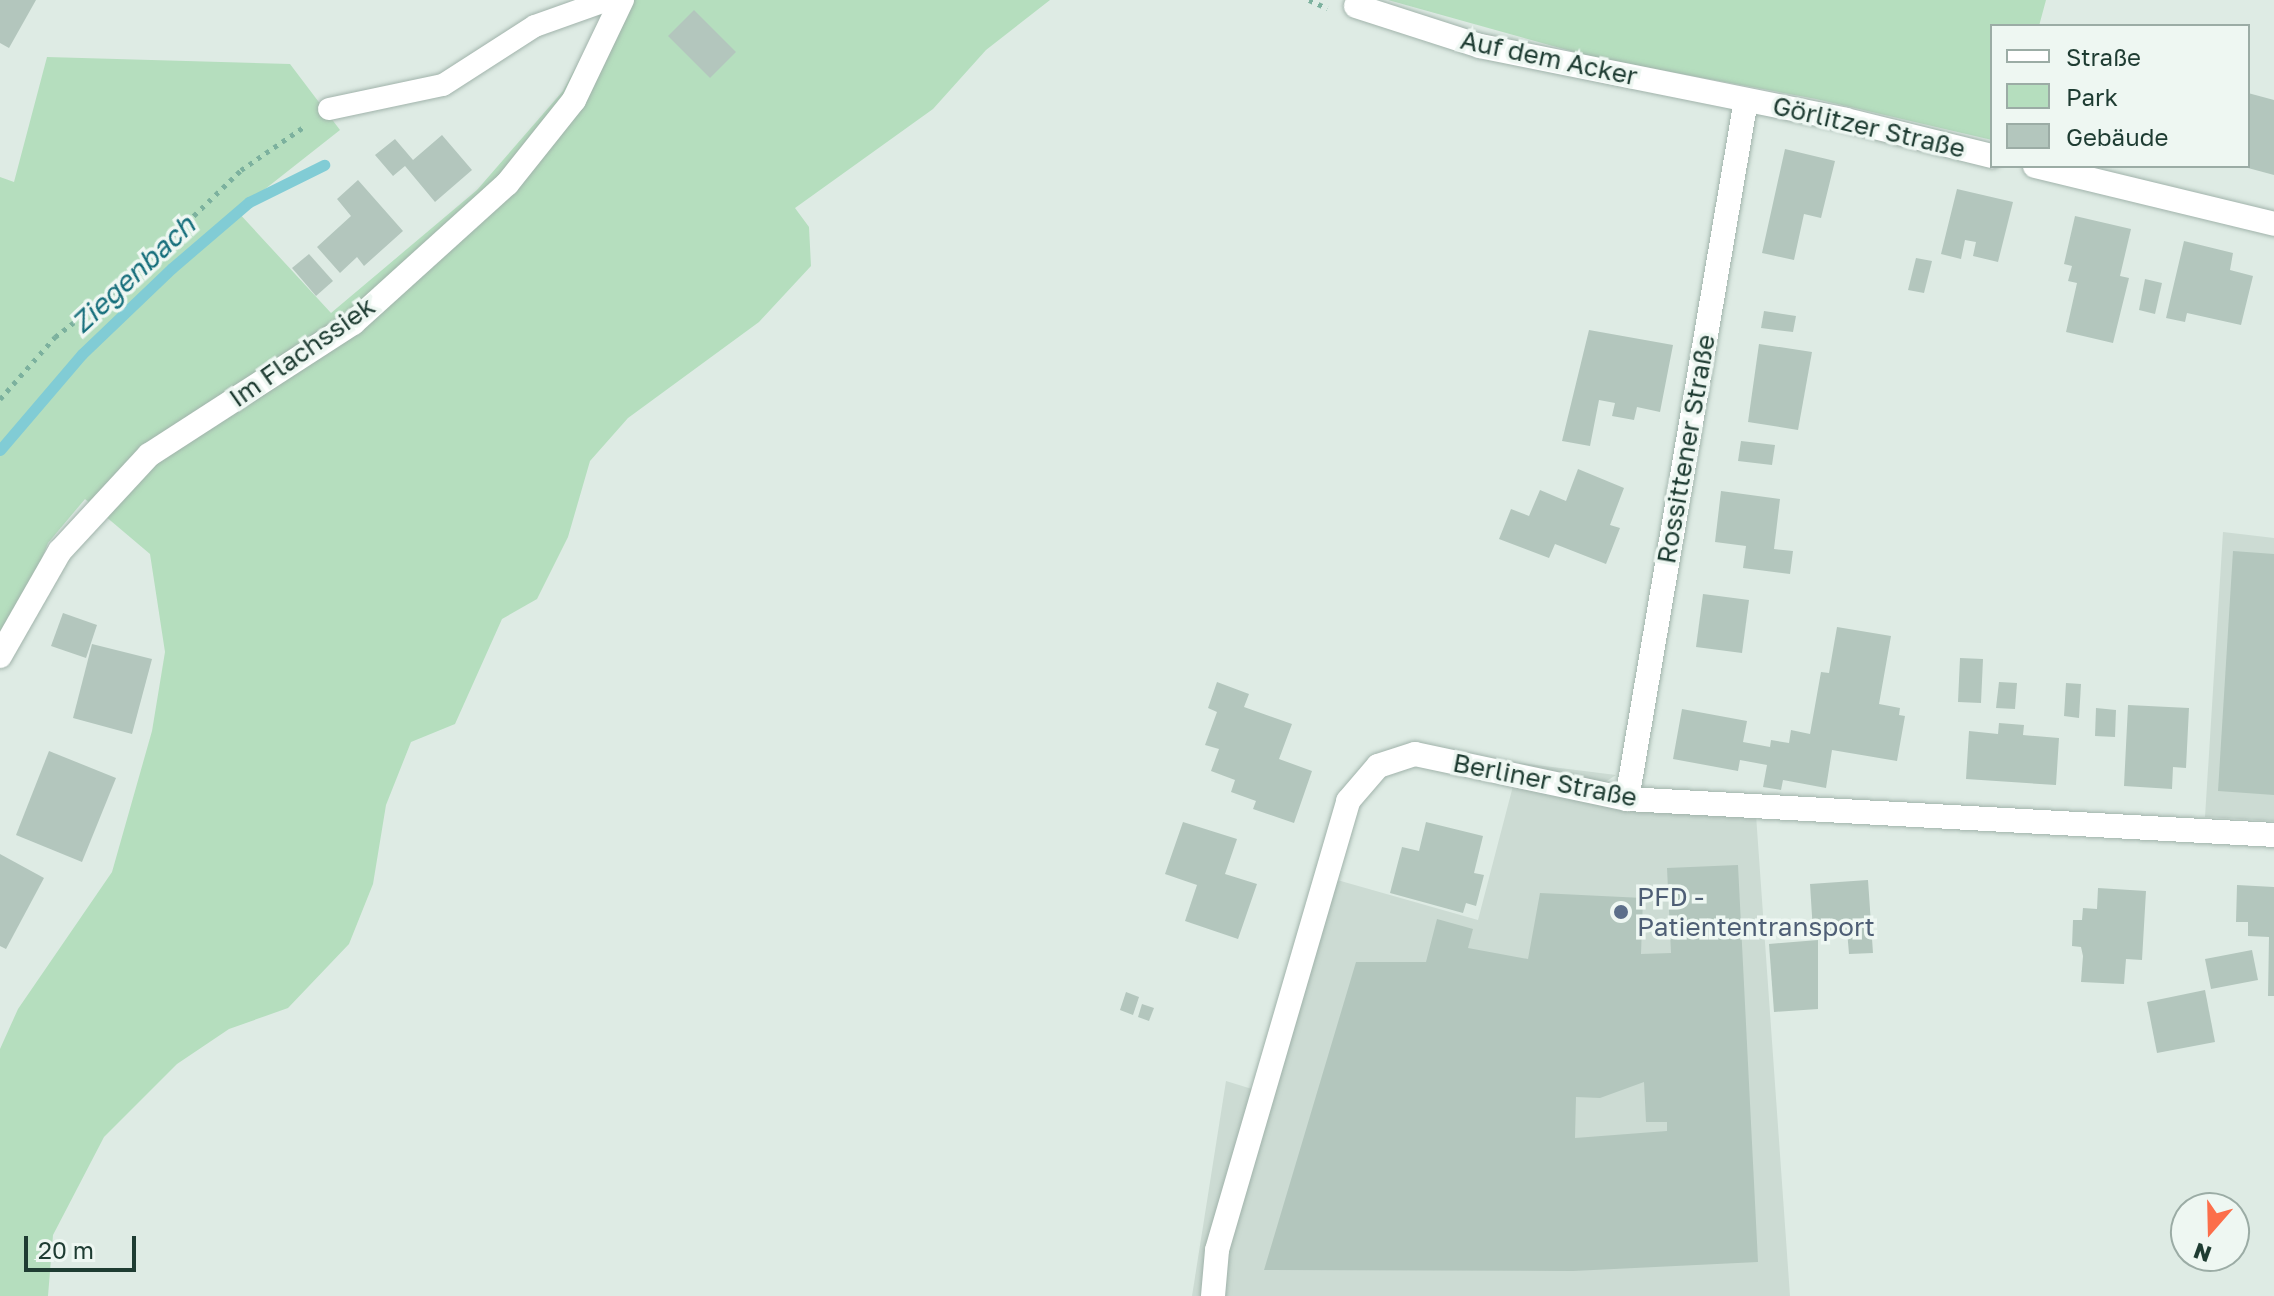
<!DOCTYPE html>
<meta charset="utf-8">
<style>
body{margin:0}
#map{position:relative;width:2274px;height:1296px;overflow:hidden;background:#deebe4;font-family:"Golos Text",sans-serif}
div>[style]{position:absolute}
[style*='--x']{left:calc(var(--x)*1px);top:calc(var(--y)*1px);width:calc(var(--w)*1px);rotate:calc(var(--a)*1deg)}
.built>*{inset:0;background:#ccdbd3}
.green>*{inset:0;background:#b5debe}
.stream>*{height:11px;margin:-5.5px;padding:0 5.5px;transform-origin:5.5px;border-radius:5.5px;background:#81ccd5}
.building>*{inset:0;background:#b3c6bd}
.path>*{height:5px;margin-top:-2.5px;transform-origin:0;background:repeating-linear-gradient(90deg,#7cb19e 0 4px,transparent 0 10px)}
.roads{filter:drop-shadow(0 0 2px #a1b3ab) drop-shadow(0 0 2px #a1b3ab)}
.service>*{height:22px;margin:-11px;padding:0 11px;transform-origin:11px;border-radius:11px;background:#fff}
.minor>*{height:24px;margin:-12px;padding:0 12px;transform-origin:12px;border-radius:12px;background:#fff}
.dots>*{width:22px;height:22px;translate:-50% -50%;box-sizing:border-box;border:4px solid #eef7f2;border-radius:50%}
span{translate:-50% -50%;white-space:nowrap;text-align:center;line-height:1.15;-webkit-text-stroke:7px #eef7f2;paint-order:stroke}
.street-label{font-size:26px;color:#1e3c32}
.service-label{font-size:26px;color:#4e5e75}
.left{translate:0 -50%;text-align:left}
.water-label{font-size:28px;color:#156e7b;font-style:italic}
.legend{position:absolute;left:1990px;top:24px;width:260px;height:144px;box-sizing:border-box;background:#eef7f2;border:2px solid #9baca5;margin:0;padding:10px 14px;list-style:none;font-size:24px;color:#1e3c32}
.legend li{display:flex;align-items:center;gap:16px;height:40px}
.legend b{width:40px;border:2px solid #9baca5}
.north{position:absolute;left:2170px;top:1192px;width:80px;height:80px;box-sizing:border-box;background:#eef7f2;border:2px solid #9baca5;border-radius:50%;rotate:200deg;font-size:22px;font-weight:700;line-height:32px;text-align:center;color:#1e3c32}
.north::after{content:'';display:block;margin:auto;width:28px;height:36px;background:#fc6e4a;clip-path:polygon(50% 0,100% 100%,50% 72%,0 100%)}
.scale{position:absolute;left:24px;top:1236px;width:112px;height:36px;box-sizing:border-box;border:4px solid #1e3c32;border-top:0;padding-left:10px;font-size:24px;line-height:28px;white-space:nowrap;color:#1e3c32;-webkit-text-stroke:6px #eef7f2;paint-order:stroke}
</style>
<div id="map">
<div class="built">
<div style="clip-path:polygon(2223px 532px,2274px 538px,2274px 821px,2205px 817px)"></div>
<div style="clip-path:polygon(1519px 763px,1616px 775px,1593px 790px,1756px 815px,1790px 1296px,1192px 1296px,1226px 1081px,1252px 1089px,1316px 874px,1478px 920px)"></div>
</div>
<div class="green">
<div style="clip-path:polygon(612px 0,1050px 0,986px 50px,933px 109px,795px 208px,809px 227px,811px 266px,759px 322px,628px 418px,590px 461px,568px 537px,537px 599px,502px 619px,455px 724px,411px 742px,386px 805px,373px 884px,349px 944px,288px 1008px,229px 1029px,177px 1064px,104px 1137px,53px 1235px,48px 1296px,0 1296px,0 1049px,18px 1009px,112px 872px,152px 731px,165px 652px,150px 554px,85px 499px,48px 543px,0 666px,0 177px,14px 182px,47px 57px,290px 64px,340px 130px,237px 211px,331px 313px,477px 190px,563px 91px)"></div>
<div style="clip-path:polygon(1388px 0,2046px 0,2039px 26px,1992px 26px,1992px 140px,1816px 99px,1596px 58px)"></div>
</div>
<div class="stream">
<div style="--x:0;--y:450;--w:126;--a:-49.5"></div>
<div style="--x:82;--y:354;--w:124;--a:-43.7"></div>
<div style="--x:172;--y:268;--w:101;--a:-40.6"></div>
<div style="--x:249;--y:202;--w:84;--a:-26.3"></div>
</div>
<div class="building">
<div style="clip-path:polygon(0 0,36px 0,9px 48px,0 43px)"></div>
<div style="clip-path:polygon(694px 10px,736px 52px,710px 78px,668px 36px)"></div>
<div style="clip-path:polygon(2248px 93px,2274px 100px,2274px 175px,2248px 168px)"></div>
<div style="clip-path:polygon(442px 135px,472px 170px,435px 202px,405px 166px,393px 176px,375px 155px,395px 139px,413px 160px)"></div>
<div style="clip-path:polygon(1785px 149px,1835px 161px,1821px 218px,1804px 214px,1794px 260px,1762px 253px)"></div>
<div style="clip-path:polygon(358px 180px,403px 231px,364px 266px,357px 257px,340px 273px,317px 247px,351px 216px,337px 199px)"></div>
<div style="clip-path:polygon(1957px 189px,2013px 202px,1998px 262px,1973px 256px,1976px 242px,1965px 240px,1961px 259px,1941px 254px)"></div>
<div style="clip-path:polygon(2075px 216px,2131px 229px,2120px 276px,2129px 278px,2113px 343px,2066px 332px,2077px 283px,2068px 281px,2072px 266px,2064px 264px)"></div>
<div style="clip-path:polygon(2184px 241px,2233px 253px,2230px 270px,2253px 276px,2241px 325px,2187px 313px,2185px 322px,2166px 318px)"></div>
<div style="clip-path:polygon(309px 254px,333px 281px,316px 296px,292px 268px)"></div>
<div style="clip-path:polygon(1916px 258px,1932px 261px,1924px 293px,1908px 290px)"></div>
<div style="clip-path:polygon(2145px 279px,2162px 283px,2155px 314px,2139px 310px)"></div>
<div style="clip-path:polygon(1764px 311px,1796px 316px,1793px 332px,1761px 328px)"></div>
<div style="clip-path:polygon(1589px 330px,1673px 345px,1660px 412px,1637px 407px,1634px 420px,1612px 416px,1615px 403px,1599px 400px,1590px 446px,1562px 441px)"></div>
<div style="clip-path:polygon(1759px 344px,1812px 352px,1798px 430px,1748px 422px)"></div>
<div style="clip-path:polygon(1741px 441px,1775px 445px,1772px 465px,1738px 461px)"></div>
<div style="clip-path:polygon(1578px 469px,1624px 488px,1610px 525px,1620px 528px,1606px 564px,1555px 544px,1549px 558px,1499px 539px,1511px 509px,1529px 516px,1540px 490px,1566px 501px)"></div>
<div style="clip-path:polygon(1721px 491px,1780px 499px,1774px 549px,1793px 551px,1790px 574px,1743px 568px,1746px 546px,1715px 542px)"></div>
<div style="clip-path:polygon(2233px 551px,2274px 554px,2274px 795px,2218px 791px)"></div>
<div style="clip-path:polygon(1703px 594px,1749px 600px,1742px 653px,1696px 647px)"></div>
<div style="clip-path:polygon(63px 613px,97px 625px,86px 658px,51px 646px)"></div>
<div style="clip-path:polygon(1837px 627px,1891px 636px,1879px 704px,1900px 708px,1899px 715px,1905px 716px,1897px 761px,1832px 750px,1826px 788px,1783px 780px,1781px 790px,1763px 787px,1767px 765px,1740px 760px,1738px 771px,1673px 759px,1682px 709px,1747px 721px,1743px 742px,1770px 747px,1771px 740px,1789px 743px,1791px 730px,1810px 734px,1821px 672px,1829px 673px)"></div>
<div style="clip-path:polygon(92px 644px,152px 659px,132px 734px,73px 718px)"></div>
<div style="clip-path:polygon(1960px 658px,1983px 659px,1981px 703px,1958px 702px)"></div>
<div style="clip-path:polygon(1217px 682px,1249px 694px,1244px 707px,1292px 724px,1279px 759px,1312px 771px,1294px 823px,1253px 809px,1256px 801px,1231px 792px,1235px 780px,1211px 771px,1219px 749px,1205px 745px,1217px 712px,1208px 708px)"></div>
<div style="clip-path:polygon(1999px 682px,2017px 683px,2015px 709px,1996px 708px)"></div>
<div style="clip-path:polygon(2066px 683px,2081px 684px,2079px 718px,2064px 716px)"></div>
<div style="clip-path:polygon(2128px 705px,2189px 708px,2186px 768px,2173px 767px,2172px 789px,2124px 786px)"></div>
<div style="clip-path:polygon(2096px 708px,2116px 710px,2115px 737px,2095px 736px)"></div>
<div style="clip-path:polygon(1999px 723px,2024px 725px,2023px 735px,2059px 738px,2056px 785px,1966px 779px,1969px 731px,1998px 734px)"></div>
<div style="clip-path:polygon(49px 751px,116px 778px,82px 862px,16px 835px)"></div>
<div style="clip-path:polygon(1183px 822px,1237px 839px,1225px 874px,1257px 884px,1238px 939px,1185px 921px,1197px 885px,1165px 874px)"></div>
<div style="clip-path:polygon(1426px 822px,1483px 836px,1474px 873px,1484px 875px,1476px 906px,1466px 903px,1463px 913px,1390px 893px,1402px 847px,1419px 851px)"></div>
<div style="clip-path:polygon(0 854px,44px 878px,6px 949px,0 946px)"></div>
<div style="clip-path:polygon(evenodd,1738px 865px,1758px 1262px,1573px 1271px,1264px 1270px,1356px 962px,1426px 962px,1437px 919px,1473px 929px,1468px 948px,1528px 959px,1540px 893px,1643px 898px,1641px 954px,1671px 953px,1667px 868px,1738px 865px,1644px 1082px,1646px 1122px,1667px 1122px,1667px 1131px,1575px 1138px,1576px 1097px,1600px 1098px,1644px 1082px)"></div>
<div style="clip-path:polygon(1868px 880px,1873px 953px,1849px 954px,1847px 930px,1813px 932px,1810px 884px)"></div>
<div style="clip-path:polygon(2237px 885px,2274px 887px,2274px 996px,2268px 996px,2269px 937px,2248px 936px,2248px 922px,2236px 922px)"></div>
<div style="clip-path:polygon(2098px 888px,2146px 891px,2142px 960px,2126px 959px,2124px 984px,2081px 982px,2083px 956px,2081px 947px,2072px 946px,2073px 920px,2082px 920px,2083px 908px,2097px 909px)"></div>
<div style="clip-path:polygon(1818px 940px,1818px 1009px,1774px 1012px,1769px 944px)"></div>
<div style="clip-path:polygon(2252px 950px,2258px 980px,2211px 989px,2205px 959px)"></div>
<div style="clip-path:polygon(2205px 990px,2215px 1042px,2157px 1053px,2147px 1002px)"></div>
<div style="clip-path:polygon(1126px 992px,1139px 997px,1133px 1015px,1120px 1010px)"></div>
<div style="clip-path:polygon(1142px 1004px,1154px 1008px,1149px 1021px,1138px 1017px)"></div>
</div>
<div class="path">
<div style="--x:1309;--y:0;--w:20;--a:24"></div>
<div style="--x:0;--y:399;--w:83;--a:-48.4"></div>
<div style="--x:55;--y:337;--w:85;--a:-37.8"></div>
<div style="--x:122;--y:285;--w:165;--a:-44"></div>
<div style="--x:241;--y:170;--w:78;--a:-34.5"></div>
</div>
<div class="roads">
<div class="service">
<div style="--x:329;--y:109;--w:116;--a:-11.9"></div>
<div style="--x:443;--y:85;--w:109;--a:-32.7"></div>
<div style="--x:535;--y:26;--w:77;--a:-19.6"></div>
</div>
<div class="minor">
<div style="--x:1356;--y:6;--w:130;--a:17.9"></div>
<div style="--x:1480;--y:46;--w:373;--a:11.4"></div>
<div style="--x:1846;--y:120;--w:150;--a:13.9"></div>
<div style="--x:2035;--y:166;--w:246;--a:13.6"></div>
<div style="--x:0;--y:656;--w:121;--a:-60.3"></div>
<div style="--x:60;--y:551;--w:131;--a:-47.2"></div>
<div style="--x:149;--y:455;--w:243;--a:-32.9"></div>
<div style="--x:353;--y:323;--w:207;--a:-42.1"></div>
<div style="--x:507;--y:184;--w:107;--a:-51.4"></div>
<div style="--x:574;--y:100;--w:111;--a:-64.4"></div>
<div style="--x:1627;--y:799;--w:709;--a:-80.34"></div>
<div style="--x:1213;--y:1296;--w:46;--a:-85"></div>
<div style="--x:1217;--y:1250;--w:468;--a:-73.7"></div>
<div style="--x:1348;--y:801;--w:46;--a:-49.4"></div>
<div style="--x:1378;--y:766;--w:39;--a:-18"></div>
<div style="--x:1415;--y:754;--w:217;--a:12"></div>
<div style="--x:1627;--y:799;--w:648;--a:3.18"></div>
</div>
</div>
<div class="dots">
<div style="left:1621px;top:912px;background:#5c6f8a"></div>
</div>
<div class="street-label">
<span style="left:1549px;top:58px;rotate:12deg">Auf dem Acker</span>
<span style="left:1869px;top:127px;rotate:13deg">Görlitzer Straße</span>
<span style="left:302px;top:352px;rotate:-35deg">Im Flachssiek</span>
<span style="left:1686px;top:449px;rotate:-80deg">Rossittener Straße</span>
<span style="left:1545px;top:780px;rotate:11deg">Berliner Straße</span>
</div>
<div class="service-label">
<span class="left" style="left:1637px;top:912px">PFD -<br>Patiententransport</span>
</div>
<div class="water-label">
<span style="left:133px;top:274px;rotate:-43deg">Ziegenbach</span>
</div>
<ul class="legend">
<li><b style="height:10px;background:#fff"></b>Straße</li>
<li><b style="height:22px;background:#b5debe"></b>Park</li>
<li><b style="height:22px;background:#b3c6bd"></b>Gebäude</li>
</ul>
<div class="north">N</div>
<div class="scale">20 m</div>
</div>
